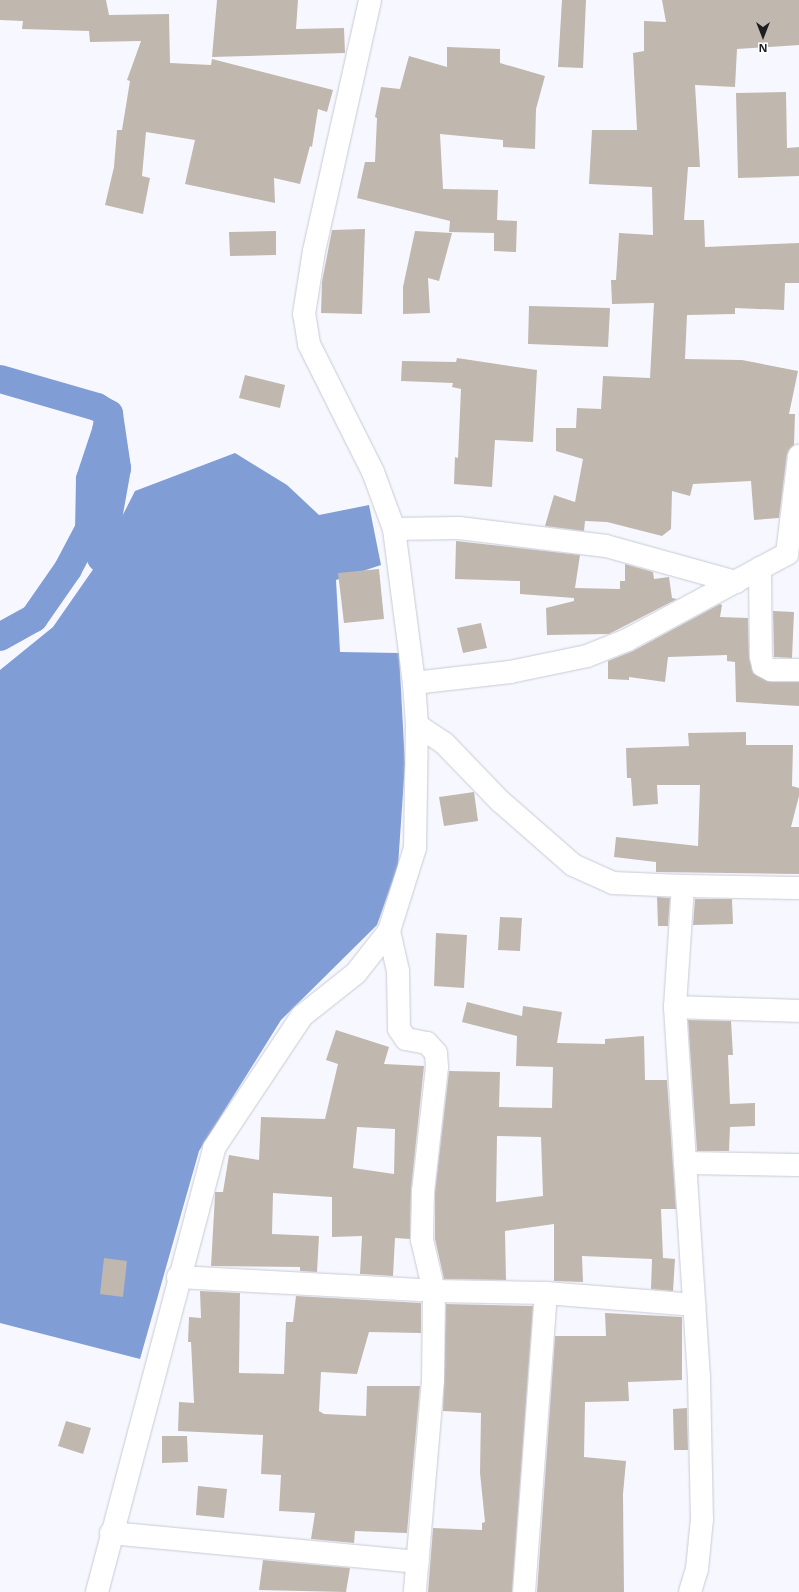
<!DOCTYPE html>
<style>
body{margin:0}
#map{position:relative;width:799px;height:1592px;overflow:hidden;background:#f7f8ff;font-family:"Noto Sans",sans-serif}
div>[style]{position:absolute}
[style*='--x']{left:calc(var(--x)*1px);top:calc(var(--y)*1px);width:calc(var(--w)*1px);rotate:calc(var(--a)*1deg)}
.water>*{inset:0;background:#819dd6}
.canal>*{height:28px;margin:-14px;padding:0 14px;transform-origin:14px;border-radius:14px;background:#819dd6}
.building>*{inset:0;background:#c0b7af}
.roads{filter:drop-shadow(0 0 1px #c8cad5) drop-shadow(0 0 1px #c8cad5)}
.street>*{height:22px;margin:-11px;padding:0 11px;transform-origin:11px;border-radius:11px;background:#fff}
.secondary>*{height:22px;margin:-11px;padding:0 11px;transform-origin:11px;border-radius:11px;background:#fff}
span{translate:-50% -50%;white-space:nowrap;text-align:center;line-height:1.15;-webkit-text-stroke:3px #fff;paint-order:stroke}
.north{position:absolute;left:743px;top:16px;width:40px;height:40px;-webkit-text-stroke:3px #fff;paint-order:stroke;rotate:180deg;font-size:11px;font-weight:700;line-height:16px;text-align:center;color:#1e1e22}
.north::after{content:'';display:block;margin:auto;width:14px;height:18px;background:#1e1e22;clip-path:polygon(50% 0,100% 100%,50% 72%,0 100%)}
</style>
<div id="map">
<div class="water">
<div style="clip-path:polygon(235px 453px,287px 485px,319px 515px,369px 505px,381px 565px,336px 580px,340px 652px,399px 653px,405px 764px,398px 866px,377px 925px,281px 1020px,199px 1151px,140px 1359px,0 1323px,0 670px,53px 627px,101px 558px,135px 491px)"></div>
</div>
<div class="canal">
<div style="--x:0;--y:379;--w:101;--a:16.1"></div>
<div style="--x:97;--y:407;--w:14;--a:30"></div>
<div style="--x:109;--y:414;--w:17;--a:100"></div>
<div style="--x:106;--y:431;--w:51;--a:108.4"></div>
<div style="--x:90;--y:479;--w:50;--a:91.1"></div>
<div style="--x:89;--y:529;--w:45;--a:117.7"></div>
<div style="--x:68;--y:569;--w:60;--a:124.8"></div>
<div style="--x:34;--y:618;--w:39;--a:151"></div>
<div style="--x:109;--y:414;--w:55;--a:81.6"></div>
<div style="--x:117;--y:468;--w:91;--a:100.1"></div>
<div style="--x:101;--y:558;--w:39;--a:24"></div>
</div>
<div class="building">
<div style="clip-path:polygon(0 0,106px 0,109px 15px,169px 14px,170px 63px,211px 65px,212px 59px,333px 90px,327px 112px,318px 109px,312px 147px,310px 146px,300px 184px,274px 178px,275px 203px,185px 184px,195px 140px,146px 132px,142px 176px,150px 178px,143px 214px,105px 205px,114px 167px,117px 130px,122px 130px,130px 81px,127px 80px,141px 41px,90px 42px,89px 31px,22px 29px,23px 21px,0 20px)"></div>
<div style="clip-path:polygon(217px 0,298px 0,296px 29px,344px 28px,345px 53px,212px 57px)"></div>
<div style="clip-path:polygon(562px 0,586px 0,583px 68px,558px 67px)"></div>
<div style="clip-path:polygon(662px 0,799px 0,799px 45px,737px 49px,735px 87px,695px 85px,700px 167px,688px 167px,684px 220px,704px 220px,705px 247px,799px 243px,799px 283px,785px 283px,784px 310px,735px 308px,735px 314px,687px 315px,685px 359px,742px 360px,798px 371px,789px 414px,795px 414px,794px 445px,787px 454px,779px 518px,754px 520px,751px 481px,693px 484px,690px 496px,672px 491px,671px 529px,662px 536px,607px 522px,585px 521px,584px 531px,545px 526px,554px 495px,575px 502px,583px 459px,556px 451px,556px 428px,576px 428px,577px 408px,601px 409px,603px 376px,650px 378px,654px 303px,612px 304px,611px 280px,616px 280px,619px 233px,653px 235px,652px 187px,589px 184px,592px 130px,637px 130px,633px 53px,644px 51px,644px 21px,666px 22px)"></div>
<div style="clip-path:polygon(447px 47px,500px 49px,500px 63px,545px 76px,536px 109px,535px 149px,503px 147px,503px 140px,440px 134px,443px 189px,498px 190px,497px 220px,517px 221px,516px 252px,494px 251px,494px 233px,449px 232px,450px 221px,357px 198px,365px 162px,375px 162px,377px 118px,375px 117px,381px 87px,400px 89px,409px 56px,447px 67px)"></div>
<div style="clip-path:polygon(786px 92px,787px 148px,799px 147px,799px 176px,738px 178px,736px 93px)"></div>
<div style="clip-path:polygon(365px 229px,362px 314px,321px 313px,322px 282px,332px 230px)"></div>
<div style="clip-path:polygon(276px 231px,276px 255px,230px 256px,229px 232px)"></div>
<div style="clip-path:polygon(415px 231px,452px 233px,439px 281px,428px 278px,430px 313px,403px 314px,403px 287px)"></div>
<div style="clip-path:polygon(529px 306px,610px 308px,608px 347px,528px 344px)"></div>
<div style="clip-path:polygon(457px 358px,537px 370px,533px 442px,495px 440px,492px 487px,454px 484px,455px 457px,458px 458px,461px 389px,452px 387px,453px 383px,401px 381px,402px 361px,456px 362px)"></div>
<div style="clip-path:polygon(245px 375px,285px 385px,280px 408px,239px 398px)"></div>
<div style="clip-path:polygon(456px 541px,580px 555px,575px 588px,620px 589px,620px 581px,625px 581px,625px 564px,653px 572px,654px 579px,669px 577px,672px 598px,677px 599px,609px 634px,547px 635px,546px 608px,574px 601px,574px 598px,520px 594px,520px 581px,455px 579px)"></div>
<div style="clip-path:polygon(379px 569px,384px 619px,344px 623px,338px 573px)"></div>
<div style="clip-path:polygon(720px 604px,722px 605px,720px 617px,748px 618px,749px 657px,753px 673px,771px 682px,799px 682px,799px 706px,736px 702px,735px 662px,727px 661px,727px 655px,668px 657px,665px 682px,629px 677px,629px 680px,608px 679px,608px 661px,633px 651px)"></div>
<div style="clip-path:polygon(773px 611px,794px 612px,792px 658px,774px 657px)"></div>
<div style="clip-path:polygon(481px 623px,487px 648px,463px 653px,457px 628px)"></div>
<div style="clip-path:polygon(746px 732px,746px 745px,793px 745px,792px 786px,799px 788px,799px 796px,791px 827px,799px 827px,799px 874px,656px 872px,656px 862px,614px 857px,616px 837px,698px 846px,700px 785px,657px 785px,658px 804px,633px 806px,631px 778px,627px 778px,626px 748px,689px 746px,688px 733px)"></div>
<div style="clip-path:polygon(474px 792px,478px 821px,444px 826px,439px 797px)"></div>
<div style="clip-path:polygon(657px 897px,670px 898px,668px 926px,658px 926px)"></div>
<div style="clip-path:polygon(695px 899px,732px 899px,733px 924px,693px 925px)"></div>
<div style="clip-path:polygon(500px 917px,522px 918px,520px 951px,498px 950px)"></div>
<div style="clip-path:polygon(436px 933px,467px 935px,464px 988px,434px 986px)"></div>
<div style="clip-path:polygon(evenodd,467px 1002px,522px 1016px,523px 1006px,562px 1012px,557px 1043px,605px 1044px,605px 1039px,644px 1036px,645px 1080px,667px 1080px,676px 1209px,661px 1209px,663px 1258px,675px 1259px,673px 1291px,651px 1289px,652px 1259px,582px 1256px,583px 1282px,554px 1281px,554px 1224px,505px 1231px,506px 1280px,444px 1279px,435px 1239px,435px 1192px,449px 1071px,500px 1072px,499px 1107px,552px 1108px,553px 1067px,516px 1066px,517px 1036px,462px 1022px,467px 1002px,497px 1136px,541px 1137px,543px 1196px,496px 1202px,497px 1136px)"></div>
<div style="clip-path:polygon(688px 1020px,731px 1021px,733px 1055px,728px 1055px,730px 1104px,755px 1103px,755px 1126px,730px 1127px,729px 1151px,697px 1151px)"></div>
<div style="clip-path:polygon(evenodd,336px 1030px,389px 1047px,384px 1064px,424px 1066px,411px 1190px,410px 1239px,395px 1238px,393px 1276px,360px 1274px,362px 1236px,332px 1237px,332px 1197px,273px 1193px,272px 1234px,319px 1236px,317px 1272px,300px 1271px,300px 1267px,211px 1266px,215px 1195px,215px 1192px,223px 1192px,229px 1155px,259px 1160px,261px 1117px,325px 1119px,338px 1064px,326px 1060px,336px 1030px,357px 1127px,395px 1129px,394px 1174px,353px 1168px,357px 1127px)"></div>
<div style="clip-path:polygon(104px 1258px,127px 1261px,123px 1297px,100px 1294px)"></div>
<div style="clip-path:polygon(200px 1291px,240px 1293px,239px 1373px,284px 1374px,286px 1322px,293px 1322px,296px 1296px,421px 1303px,421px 1333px,369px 1332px,357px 1374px,321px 1372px,319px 1411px,324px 1414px,366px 1416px,367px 1386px,420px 1386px,407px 1533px,355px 1531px,354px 1543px,311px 1539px,315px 1513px,279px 1511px,281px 1475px,261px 1474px,263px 1435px,178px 1431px,179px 1402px,194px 1403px,191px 1342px,188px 1342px,189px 1317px,201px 1318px)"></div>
<div style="clip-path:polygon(446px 1304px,533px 1306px,512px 1592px,428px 1592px,433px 1528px,482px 1530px,482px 1523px,485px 1522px,480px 1473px,481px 1413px,443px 1411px)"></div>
<div style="clip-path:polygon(605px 1313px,682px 1317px,682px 1380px,628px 1382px,629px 1401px,585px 1402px,584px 1457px,626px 1461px,623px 1494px,624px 1592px,537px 1592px,555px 1336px,606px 1336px)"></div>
<div style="clip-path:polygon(687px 1408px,688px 1450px,674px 1450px,673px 1409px)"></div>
<div style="clip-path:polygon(66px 1421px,91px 1428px,83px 1454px,58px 1446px)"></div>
<div style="clip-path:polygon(162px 1436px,187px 1436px,188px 1462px,162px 1463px)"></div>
<div style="clip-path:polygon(198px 1486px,227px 1489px,224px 1518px,196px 1515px)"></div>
<div style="clip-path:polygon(263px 1560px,350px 1568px,346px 1592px,259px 1590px)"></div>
</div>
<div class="roads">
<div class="street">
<div style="--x:394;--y:529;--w:65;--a:-0.9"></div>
<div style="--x:459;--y:528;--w:148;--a:7"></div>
<div style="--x:606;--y:546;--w:135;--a:15.5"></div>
<div style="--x:760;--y:568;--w:89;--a:89.4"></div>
<div style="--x:761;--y:657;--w:9;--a:77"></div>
<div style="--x:763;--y:666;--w:9;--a:27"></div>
<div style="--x:771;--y:670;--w:28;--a:0"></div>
<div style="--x:414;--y:683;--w:97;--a:-6.5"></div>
<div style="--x:510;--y:672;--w:79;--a:-11.7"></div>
<div style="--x:587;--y:656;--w:43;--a:-21.8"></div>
<div style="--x:627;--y:640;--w:182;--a:-28.3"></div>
<div style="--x:787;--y:554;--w:99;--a:-83"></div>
<div style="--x:417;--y:725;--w:32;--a:34"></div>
<div style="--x:444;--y:743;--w:81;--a:46"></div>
<div style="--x:500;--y:801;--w:97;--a:41.2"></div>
<div style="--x:573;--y:865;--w:44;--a:24.2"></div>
<div style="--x:613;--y:883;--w:70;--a:2.5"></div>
<div style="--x:683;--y:886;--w:121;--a:93.8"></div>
<div style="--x:675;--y:1007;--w:124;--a:1.8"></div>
<div style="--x:683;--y:886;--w:116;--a:1"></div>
<div style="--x:389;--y:931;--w:41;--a:77.3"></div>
<div style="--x:398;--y:971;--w:58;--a:89"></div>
<div style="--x:399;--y:1029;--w:12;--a:55"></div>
<div style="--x:406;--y:1039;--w:21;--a:11"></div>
<div style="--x:427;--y:1043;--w:13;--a:48"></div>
<div style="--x:436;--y:1053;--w:14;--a:86"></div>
<div style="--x:437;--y:1067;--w:125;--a:96.4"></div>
<div style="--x:423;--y:1191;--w:49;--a:91.2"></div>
<div style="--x:422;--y:1240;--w:52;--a:76.8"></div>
<div style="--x:434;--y:1291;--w:89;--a:90.6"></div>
<div style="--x:433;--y:1380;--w:213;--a:94.9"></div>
<div style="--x:675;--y:1007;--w:372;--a:86.3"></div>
<div style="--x:699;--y:1378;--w:141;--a:88.8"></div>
<div style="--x:702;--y:1519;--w:50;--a:95.7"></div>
<div style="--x:697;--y:1569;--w:24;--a:107"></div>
<div style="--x:685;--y:1163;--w:114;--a:1"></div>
<div style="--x:178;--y:1277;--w:256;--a:3.1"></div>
<div style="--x:434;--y:1291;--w:112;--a:1"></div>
<div style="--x:546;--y:1293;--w:149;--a:4.6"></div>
<div style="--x:111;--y:1533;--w:308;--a:5.4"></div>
<div style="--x:524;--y:1592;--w:300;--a:-85.8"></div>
</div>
<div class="secondary">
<div style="--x:97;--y:1592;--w:459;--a:-75.2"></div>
<div style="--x:214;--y:1148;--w:159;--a:-56.3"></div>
<div style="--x:302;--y:1016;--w:69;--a:-38.5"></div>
<div style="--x:356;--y:973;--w:53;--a:-51.8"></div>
<div style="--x:389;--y:931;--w:87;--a:-72.6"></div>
<div style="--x:415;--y:848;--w:123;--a:-89.1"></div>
<div style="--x:417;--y:725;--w:42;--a:-94.1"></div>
<div style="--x:414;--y:683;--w:155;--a:-97.4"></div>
<div style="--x:394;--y:529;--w:61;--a:-110.2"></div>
<div style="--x:373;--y:472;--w:143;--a:-116.6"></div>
<div style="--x:309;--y:344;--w:30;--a:-99"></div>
<div style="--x:304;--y:314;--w:64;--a:-81"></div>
<div style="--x:314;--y:251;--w:257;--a:-77.4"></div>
</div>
</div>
<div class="north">N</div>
</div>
